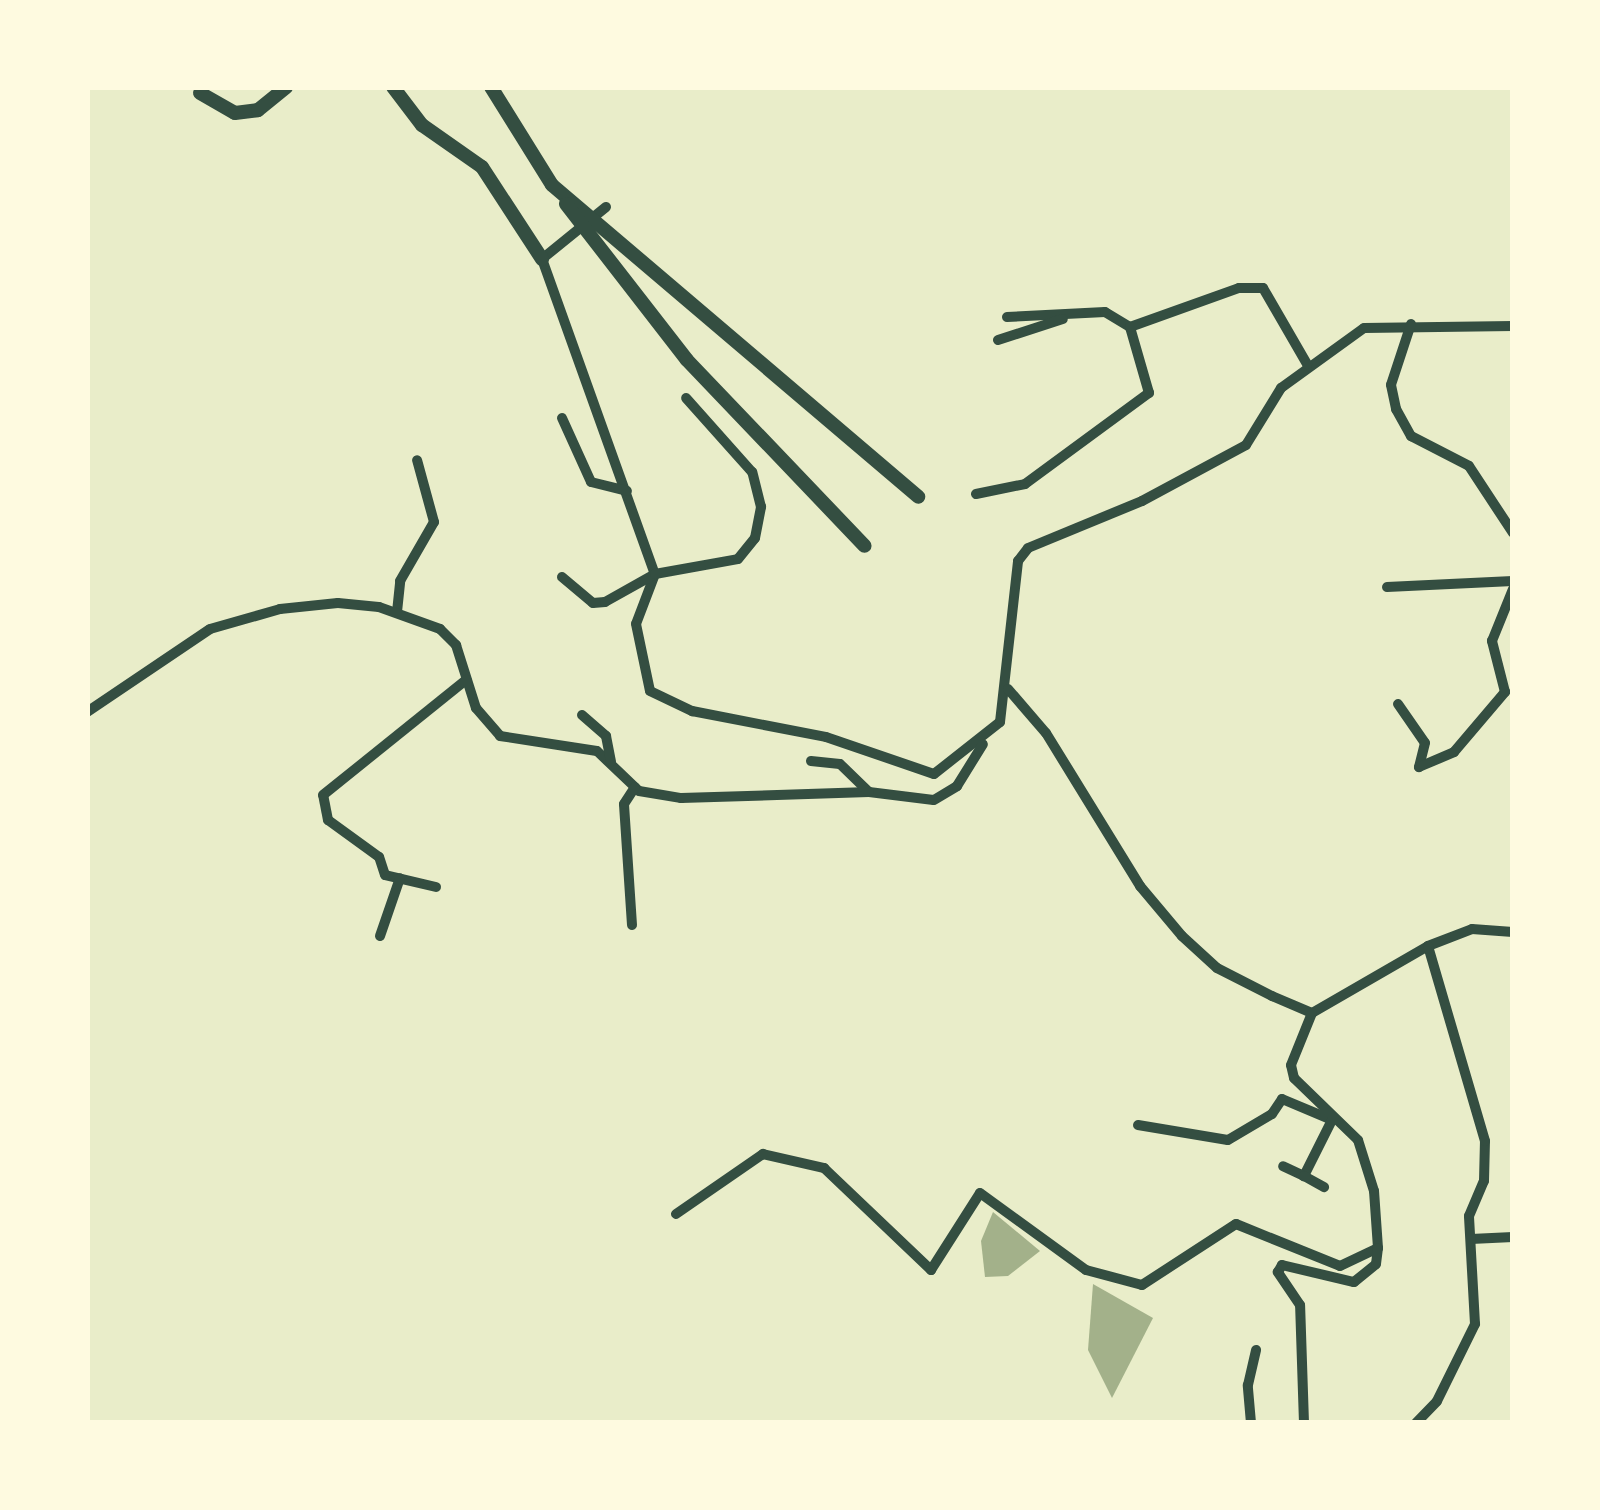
<!DOCTYPE html>
<style>
body{margin:0}
#map{position:relative;width:1600px;height:1510px;overflow:hidden;background:#e9edc9;font-family:Signika,sans-serif}
div>[style]{position:absolute}
[style*='--x']{left:calc(var(--x)*1px);top:calc(var(--y)*1px);width:calc(var(--w)*1px);rotate:calc(var(--a)*1deg)}
.water>*{inset:0;background:#a3b18a}
.minor>*{height:10px;margin:-5px;padding:0 5px;transform-origin:5px;border-radius:5px;background:#344e41}
.tertiary>*{height:14px;margin:-7px;padding:0 7px;transform-origin:7px;border-radius:7px;background:#344e41}
span{translate:-50% -50%;white-space:nowrap;text-align:center;line-height:1.15;-webkit-text-stroke:10px #fefae0;paint-order:stroke}
.frame{position:absolute;inset:0;border:90px solid #fefae0;pointer-events:none}
</style>
<div id="map">
<div class="water">
<div style="clip-path:polygon(993px 1212px,1040px 1251px,1008px 1276px,985px 1277px,981px 1241px)"></div>
<div style="clip-path:polygon(1093px 1284px,1153px 1318px,1112px 1398px,1088px 1350px)"></div>
</div>
<div class="minor">
<div style="--x:606;--y:207;--w:82;--a:140.9"></div>
<div style="--x:542;--y:259;--w:335;--a:70.3"></div>
<div style="--x:655;--y:574;--w:53;--a:110.8"></div>
<div style="--x:636;--y:624;--w:68;--a:78.2"></div>
<div style="--x:650;--y:691;--w:47;--a:25.5"></div>
<div style="--x:692;--y:711;--w:136;--a:11"></div>
<div style="--x:826;--y:737;--w:114;--a:18.9"></div>
<div style="--x:934;--y:774;--w:84;--a:-38.2"></div>
<div style="--x:1000;--y:722;--w:162;--a:-83.6"></div>
<div style="--x:1018;--y:561;--w:16;--a:-52"></div>
<div style="--x:1028;--y:548;--w:123;--a:-22.4"></div>
<div style="--x:1142;--y:501;--w:118;--a:-28.3"></div>
<div style="--x:1246;--y:445;--w:67;--a:-58.4"></div>
<div style="--x:1281;--y:388;--w:102;--a:-35.9"></div>
<div style="--x:1364;--y:328;--w:149;--a:-0.8"></div>
<div style="--x:1007;--y:317;--w:98;--a:-2.9"></div>
<div style="--x:1105;--y:312;--w:29;--a:31"></div>
<div style="--x:1411;--y:324;--w:64;--a:108.2"></div>
<div style="--x:1391;--y:385;--w:25;--a:78"></div>
<div style="--x:1396;--y:409;--w:31;--a:61"></div>
<div style="--x:1411;--y:436;--w:65;--a:27.3"></div>
<div style="--x:1469;--y:466;--w:80;--a:56.7"></div>
<div style="--x:998;--y:340;--w:68;--a:-17.9"></div>
<div style="--x:562;--y:418;--w:70;--a:65.6"></div>
<div style="--x:591;--y:482;--w:37;--a:14"></div>
<div style="--x:976;--y:494;--w:50;--a:-11.5"></div>
<div style="--x:1025;--y:484;--w:154;--a:-36.3"></div>
<div style="--x:1149;--y:393;--w:69;--a:-106.1"></div>
<div style="--x:1130;--y:327;--w:116;--a:-19.7"></div>
<div style="--x:1239;--y:288;--w:24;--a:0"></div>
<div style="--x:1263;--y:288;--w:88;--a:59.9"></div>
<div style="--x:562;--y:577;--w:40;--a:40"></div>
<div style="--x:593;--y:603;--w:12;--a:-5"></div>
<div style="--x:605;--y:602;--w:57;--a:-29.2"></div>
<div style="--x:655;--y:574;--w:84;--a:-10.2"></div>
<div style="--x:738;--y:559;--w:27;--a:-51"></div>
<div style="--x:755;--y:538;--w:32;--a:-79"></div>
<div style="--x:761;--y:507;--w:36;--a:-104"></div>
<div style="--x:752;--y:472;--w:99;--a:-131.7"></div>
<div style="--x:1387;--y:587;--w:126;--a:-2.7"></div>
<div style="--x:397;--y:612;--w:31;--a:-84"></div>
<div style="--x:400;--y:581;--w:68;--a:-60"></div>
<div style="--x:434;--y:522;--w:64;--a:-105.3"></div>
<div style="--x:1008;--y:689;--w:58;--a:49.2"></div>
<div style="--x:1046;--y:733;--w:180;--a:58.4"></div>
<div style="--x:1140;--y:886;--w:65;--a:50"></div>
<div style="--x:1182;--y:936;--w:47;--a:42.4"></div>
<div style="--x:1217;--y:968;--w:62;--a:27"></div>
<div style="--x:1272;--y:996;--w:43;--a:23"></div>
<div style="--x:1312;--y:1013;--w:134;--a:-30"></div>
<div style="--x:1428;--y:946;--w:47;--a:-21.1"></div>
<div style="--x:1472;--y:929;--w:41;--a:4.2"></div>
<div style="--x:1398;--y:704;--w:47;--a:55.3"></div>
<div style="--x:1425;--y:743;--w:25;--a:104"></div>
<div style="--x:1419;--y:767;--w:38;--a:-23"></div>
<div style="--x:1454;--y:752;--w:79;--a:-49.6"></div>
<div style="--x:1505;--y:692;--w:53;--a:-104.3"></div>
<div style="--x:1492;--y:641;--w:56;--a:-68"></div>
<div style="--x:87;--y:712;--w:148;--a:-34"></div>
<div style="--x:210;--y:629;--w:73;--a:-15.9"></div>
<div style="--x:280;--y:609;--w:58;--a:-5.9"></div>
<div style="--x:338;--y:603;--w:41;--a:5.6"></div>
<div style="--x:379;--y:607;--w:65;--a:19.8"></div>
<div style="--x:440;--y:629;--w:23;--a:45"></div>
<div style="--x:456;--y:645;--w:66;--a:72.4"></div>
<div style="--x:476;--y:708;--w:37;--a:49"></div>
<div style="--x:500;--y:736;--w:98;--a:8.8"></div>
<div style="--x:597;--y:751;--w:58;--a:43.6"></div>
<div style="--x:639;--y:791;--w:43;--a:9.5"></div>
<div style="--x:681;--y:798;--w:188;--a:-1.8"></div>
<div style="--x:869;--y:792;--w:65;--a:7"></div>
<div style="--x:934;--y:800;--w:27;--a:-31"></div>
<div style="--x:957;--y:786;--w:49;--a:-58.2"></div>
<div style="--x:582;--y:715;--w:32;--a:41"></div>
<div style="--x:606;--y:736;--w:26;--a:79"></div>
<div style="--x:811;--y:761;--w:29;--a:6"></div>
<div style="--x:840;--y:764;--w:40;--a:44"></div>
<div style="--x:436;--y:887;--w:52;--a:-166.8"></div>
<div style="--x:385;--y:875;--w:19;--a:-108"></div>
<div style="--x:379;--y:857;--w:63;--a:-144"></div>
<div style="--x:328;--y:820;--w:25;--a:-101"></div>
<div style="--x:323;--y:795;--w:184;--a:-38.8"></div>
<div style="--x:632;--y:925;--w:121;--a:-93.8"></div>
<div style="--x:624;--y:804;--w:20;--a:-57"></div>
<div style="--x:380;--y:936;--w:61;--a:-71"></div>
<div style="--x:1138;--y:1125;--w:91;--a:9.5"></div>
<div style="--x:1228;--y:1140;--w:51;--a:-30.6"></div>
<div style="--x:1272;--y:1114;--w:18;--a:-56"></div>
<div style="--x:1282;--y:1099;--w:54;--a:22.8"></div>
<div style="--x:1332;--y:1120;--w:63;--a:116.6"></div>
<div style="--x:1304;--y:1176;--w:23;--a:-155"></div>
<div style="--x:1304;--y:1176;--w:23;--a:29"></div>
<div style="--x:676;--y:1214;--w:106;--a:-34.6"></div>
<div style="--x:763;--y:1154;--w:63;--a:12.9"></div>
<div style="--x:824;--y:1168;--w:148;--a:43.6"></div>
<div style="--x:931;--y:1270;--w:91;--a:-57.5"></div>
<div style="--x:980;--y:1193;--w:131;--a:36"></div>
<div style="--x:1086;--y:1270;--w:58;--a:15"></div>
<div style="--x:1142;--y:1285;--w:112;--a:-33"></div>
<div style="--x:1236;--y:1224;--w:112;--a:22"></div>
<div style="--x:1340;--y:1266;--w:42;--a:-25.3"></div>
<div style="--x:1378;--y:1248;--w:57;--a:-94"></div>
<div style="--x:1374;--y:1191;--w:53;--a:-107.4"></div>
<div style="--x:1358;--y:1140;--w:89;--a:-135.9"></div>
<div style="--x:1294;--y:1078;--w:13;--a:-103"></div>
<div style="--x:1291;--y:1065;--w:56;--a:-68"></div>
<div style="--x:1471;--y:1239;--w:42;--a:-2.7"></div>
<div style="--x:1251;--y:1423;--w:38;--a:-95"></div>
<div style="--x:1248;--y:1385;--w:36;--a:-77"></div>
<div style="--x:1304;--y:1423;--w:118;--a:-91.9"></div>
<div style="--x:1300;--y:1305;--w:40;--a:-124"></div>
<div style="--x:1278;--y:1272;--w:8;--a:-60"></div>
<div style="--x:1282;--y:1265;--w:74;--a:13.3"></div>
<div style="--x:1354;--y:1282;--w:28;--a:-39"></div>
<div style="--x:1376;--y:1264;--w:16;--a:-83"></div>
<div style="--x:1416;--y:1423;--w:30;--a:-46"></div>
<div style="--x:1437;--y:1401;--w:86;--a:-63.7"></div>
<div style="--x:1475;--y:1324;--w:108;--a:-93.2"></div>
<div style="--x:1469;--y:1216;--w:38;--a:-67"></div>
<div style="--x:1484;--y:1181;--w:40;--a:-88.6"></div>
<div style="--x:1485;--y:1141;--w:203;--a:-106.3"></div>
</div>
<div class="tertiary">
<div style="--x:393;--y:87;--w:48;--a:52.7"></div>
<div style="--x:422;--y:125;--w:73;--a:35"></div>
<div style="--x:482;--y:167;--w:110;--a:56.9"></div>
<div style="--x:491;--y:87;--w:115;--a:58.1"></div>
<div style="--x:552;--y:185;--w:481;--a:40.4"></div>
<div style="--x:200;--y:93;--w:40;--a:29.7"></div>
<div style="--x:235;--y:113;--w:23;--a:-7"></div>
<div style="--x:258;--y:110;--w:36;--a:-39"></div>
<div style="--x:566;--y:204;--w:197;--a:52.2"></div>
<div style="--x:687;--y:360;--w:257;--a:46.3"></div>
</div>
<div class="frame"></div>
</div>
